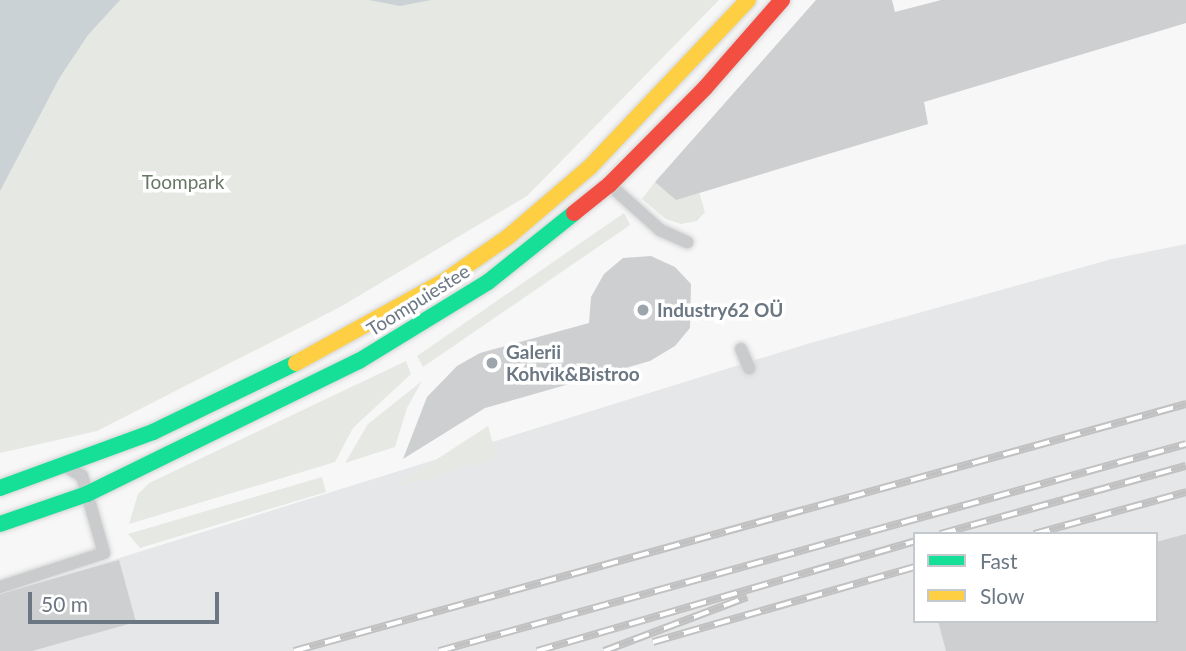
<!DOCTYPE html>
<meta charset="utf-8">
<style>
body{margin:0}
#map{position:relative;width:1186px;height:651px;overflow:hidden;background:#f7f7f7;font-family:Lato,sans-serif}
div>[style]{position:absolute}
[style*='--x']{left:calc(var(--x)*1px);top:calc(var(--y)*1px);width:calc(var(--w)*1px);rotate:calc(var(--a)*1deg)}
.built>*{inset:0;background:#e6e7e8}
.green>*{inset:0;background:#e6e8e4}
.water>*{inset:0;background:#cbd2d5}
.building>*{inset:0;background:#cecfd0}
.roads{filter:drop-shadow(0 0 2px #d3d4d4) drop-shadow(0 0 2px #d3d4d4)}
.lane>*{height:12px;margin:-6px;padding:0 6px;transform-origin:6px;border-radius:6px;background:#cacbcc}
.fast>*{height:16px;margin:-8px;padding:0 8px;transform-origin:8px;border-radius:8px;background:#16e098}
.slow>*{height:16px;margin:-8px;padding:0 8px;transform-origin:8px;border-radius:8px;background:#ffcf43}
.jam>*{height:16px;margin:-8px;padding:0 8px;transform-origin:8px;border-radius:8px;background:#f24e42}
.rail>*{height:8px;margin-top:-4px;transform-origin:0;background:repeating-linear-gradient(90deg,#fff 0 16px,#c1c1c2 0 32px);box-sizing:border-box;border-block:2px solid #c1c1c2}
.dots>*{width:19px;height:19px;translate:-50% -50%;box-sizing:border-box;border:4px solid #fff;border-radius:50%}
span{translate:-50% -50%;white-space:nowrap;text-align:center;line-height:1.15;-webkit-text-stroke:7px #fff;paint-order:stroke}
.park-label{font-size:19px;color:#677665}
.street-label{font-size:19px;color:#6b7783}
.poi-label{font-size:19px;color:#6b7783;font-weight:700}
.left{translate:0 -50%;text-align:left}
.legend{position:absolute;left:913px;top:532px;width:245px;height:91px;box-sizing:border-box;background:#fff;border:2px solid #c4c9cd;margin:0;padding:9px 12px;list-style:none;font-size:21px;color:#6b7783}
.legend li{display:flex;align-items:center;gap:14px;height:35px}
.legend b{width:35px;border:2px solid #c4c9cd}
.scale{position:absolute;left:28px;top:592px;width:191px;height:32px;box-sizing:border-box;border:4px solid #6b7783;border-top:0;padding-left:9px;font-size:21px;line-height:24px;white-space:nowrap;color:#6b7783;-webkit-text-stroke:5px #fff;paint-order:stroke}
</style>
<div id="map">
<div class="built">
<div style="clip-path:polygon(evenodd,1186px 244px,1186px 651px,0 651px,0 595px,807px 344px,1112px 259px,1186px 244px,915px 534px,1156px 534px,1156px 621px,915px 621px,915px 534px)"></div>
</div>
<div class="green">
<div style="clip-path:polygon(0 0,719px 0,527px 196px,340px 307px,97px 431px,0 453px)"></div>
<div style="clip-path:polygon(655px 182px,699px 192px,705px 212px,697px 221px,681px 224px,666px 219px,642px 199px)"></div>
<div style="clip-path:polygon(624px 213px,630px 225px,423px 367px,417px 356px)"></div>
<div style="clip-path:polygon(406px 361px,411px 374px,353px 428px,335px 462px,129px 524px,138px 494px,149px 483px)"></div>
<div style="clip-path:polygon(422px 381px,407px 408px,395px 447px,345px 463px,368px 424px)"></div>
<div style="clip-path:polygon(488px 426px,497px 458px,391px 489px)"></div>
<div style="clip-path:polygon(322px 477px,326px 492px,140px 548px,128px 534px)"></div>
</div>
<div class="water">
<div style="clip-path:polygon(0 0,120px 0,88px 35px,60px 77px,0 191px)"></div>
<div style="clip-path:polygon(369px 0,431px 0,400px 6px)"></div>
</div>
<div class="building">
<div style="clip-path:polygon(816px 0,892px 0,895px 12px,941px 0,1186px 0,1186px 23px,924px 102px,928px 124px,676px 200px,655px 182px)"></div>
<div style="clip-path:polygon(651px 256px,675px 267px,691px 284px,690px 328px,675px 346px,650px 361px,485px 408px,403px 459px,427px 397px,457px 366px,480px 353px,589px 323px,591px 297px,604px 274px,623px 258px)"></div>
<div style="clip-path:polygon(1186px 534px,1186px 651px,946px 651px,938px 621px,1156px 621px,1156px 542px)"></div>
<div style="clip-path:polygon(119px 560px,136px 622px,32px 651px,0 651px,0 594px)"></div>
</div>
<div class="roads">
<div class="lane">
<div style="--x:611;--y:186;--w:66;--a:41.9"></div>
<div style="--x:660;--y:230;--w:30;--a:24"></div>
<div style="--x:741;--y:349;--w:21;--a:67"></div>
<div style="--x:0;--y:587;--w:109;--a:-18.1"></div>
<div style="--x:104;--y:553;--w:80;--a:-105.9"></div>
<div style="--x:82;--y:476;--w:16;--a:-150"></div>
</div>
<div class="fast">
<div style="--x:0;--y:488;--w:163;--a:-20.1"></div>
<div style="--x:153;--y:432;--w:159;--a:-25.8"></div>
<div style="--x:0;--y:524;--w:92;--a:-19"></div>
<div style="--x:87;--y:494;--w:303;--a:-26.1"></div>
<div style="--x:359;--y:361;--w:151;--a:-31.5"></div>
<div style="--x:488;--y:282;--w:110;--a:-38.7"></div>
</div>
<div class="slow">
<div style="--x:296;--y:363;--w:168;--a:-28.9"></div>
<div style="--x:443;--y:282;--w:79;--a:-34.7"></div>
<div style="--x:508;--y:237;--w:108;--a:-40.5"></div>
<div style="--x:590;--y:167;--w:230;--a:-46.6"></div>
</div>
<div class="jam">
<div style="--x:574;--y:213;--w:45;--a:-38.7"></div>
<div style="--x:609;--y:185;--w:136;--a:-45.3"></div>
<div style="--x:705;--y:88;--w:117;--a:-48.8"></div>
</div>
</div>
<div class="rail">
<div style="--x:940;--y:534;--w:255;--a:-15.5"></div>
<div style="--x:1034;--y:534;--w:158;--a:-15.4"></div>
<div style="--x:653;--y:642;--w:273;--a:-16"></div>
<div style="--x:294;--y:651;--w:926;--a:-15.48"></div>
<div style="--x:439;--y:651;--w:775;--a:-15.49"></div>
<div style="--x:537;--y:651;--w:394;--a:-16.2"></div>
<div style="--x:604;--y:651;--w:153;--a:-20.7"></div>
</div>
<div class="dots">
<div style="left:643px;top:310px;background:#9ca4ac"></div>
<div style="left:492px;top:363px;background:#9ca4ac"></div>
</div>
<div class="park-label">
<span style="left:183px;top:182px">Toompark</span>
</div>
<div class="street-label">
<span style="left:418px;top:300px;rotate:-32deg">Toompuiestee</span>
</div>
<div class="poi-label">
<span class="left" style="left:657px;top:310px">Industry62 OÜ</span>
<span class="left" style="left:506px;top:363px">Galerii<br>Kohvik&amp;Bistroo</span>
</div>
<ul class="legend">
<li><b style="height:9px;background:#16e098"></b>Fast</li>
<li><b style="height:9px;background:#ffcf43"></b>Slow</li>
</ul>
<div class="scale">50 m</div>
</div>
